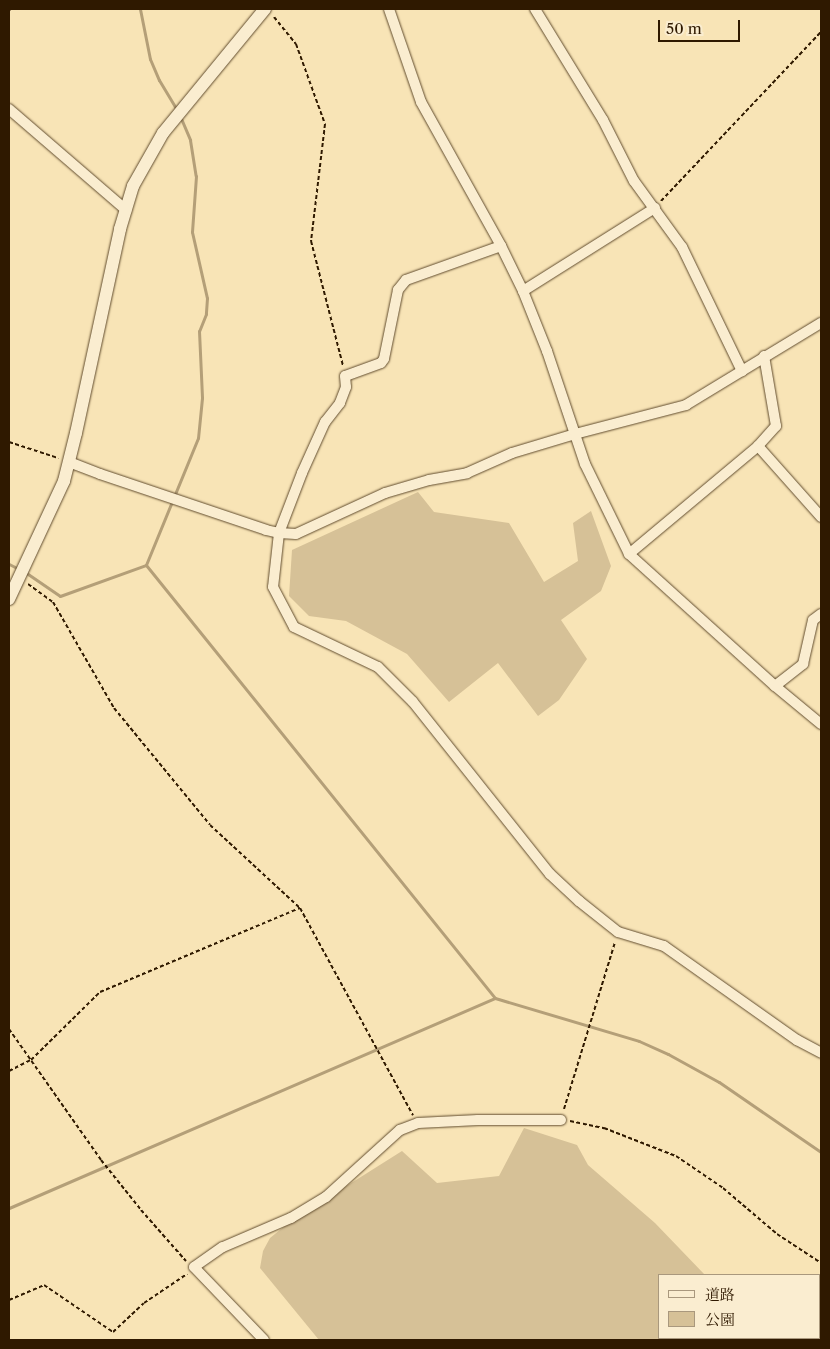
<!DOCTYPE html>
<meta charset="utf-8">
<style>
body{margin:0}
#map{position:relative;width:830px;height:1349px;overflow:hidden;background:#f8e4b6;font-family:"Libre Caslon Text","Noto Serif JP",serif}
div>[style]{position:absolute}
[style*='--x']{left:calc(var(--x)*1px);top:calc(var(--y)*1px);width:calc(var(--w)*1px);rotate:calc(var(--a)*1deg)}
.green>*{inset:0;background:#d6c197}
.stream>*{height:3px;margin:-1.5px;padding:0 1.5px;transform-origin:1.5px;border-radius:1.5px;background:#b49f78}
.path>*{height:2px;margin-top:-1px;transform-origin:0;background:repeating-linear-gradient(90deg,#2f1900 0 4px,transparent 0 6.5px)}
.roads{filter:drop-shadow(0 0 1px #614c2e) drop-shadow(0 0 1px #614c2e)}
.minor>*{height:10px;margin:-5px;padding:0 5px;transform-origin:5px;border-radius:5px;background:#faedd0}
.tertiary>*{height:12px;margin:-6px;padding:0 6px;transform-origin:6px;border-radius:6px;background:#faedd0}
span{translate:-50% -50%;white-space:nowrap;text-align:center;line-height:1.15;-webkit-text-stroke:4.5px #faedd0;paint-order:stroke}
.frame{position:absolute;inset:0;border:10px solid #2f1900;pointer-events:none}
.legend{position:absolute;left:658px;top:1274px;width:162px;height:65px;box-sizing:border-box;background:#faedd0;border:1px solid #a9987d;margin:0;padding:6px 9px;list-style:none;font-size:15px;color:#2f1900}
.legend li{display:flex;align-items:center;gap:10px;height:25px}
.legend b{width:25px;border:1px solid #a9987d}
.scale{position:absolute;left:658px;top:20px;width:82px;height:22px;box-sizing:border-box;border:2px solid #2f1900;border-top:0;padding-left:6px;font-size:15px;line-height:18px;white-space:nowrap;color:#2f1900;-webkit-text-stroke:4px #faedd0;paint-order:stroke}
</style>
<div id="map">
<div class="green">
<div style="clip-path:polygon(418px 492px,434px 512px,509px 523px,544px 582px,578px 561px,573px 523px,591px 511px,611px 566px,601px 591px,561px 620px,587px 659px,559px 700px,538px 716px,498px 663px,449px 702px,407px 654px,346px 621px,309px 616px,289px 596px,292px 550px)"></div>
<div style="clip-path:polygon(524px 1128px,577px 1145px,588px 1165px,655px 1223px,705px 1275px,659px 1275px,659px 1338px,681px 1338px,678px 1340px,319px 1340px,260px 1268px,263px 1251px,270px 1238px,291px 1221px,402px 1151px,437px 1183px,499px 1176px)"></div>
</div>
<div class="stream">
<div style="--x:140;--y:9;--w:51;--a:78.7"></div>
<div style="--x:150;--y:59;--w:23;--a:67"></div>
<div style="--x:159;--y:80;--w:35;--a:59"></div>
<div style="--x:180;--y:116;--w:26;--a:67"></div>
<div style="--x:190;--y:140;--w:36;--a:81"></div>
<div style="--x:196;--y:176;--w:56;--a:94.1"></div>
<div style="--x:192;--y:232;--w:68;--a:77.2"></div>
<div style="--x:207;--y:298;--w:16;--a:94"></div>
<div style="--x:206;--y:314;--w:18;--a:112"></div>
<div style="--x:199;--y:331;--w:67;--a:87.4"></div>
<div style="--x:202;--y:398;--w:40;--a:95.7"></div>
<div style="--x:198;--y:438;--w:137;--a:112.3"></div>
<div style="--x:146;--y:565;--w:556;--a:51.13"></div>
<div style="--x:9;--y:564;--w:11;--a:27"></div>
<div style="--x:25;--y:572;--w:42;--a:34.4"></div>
<div style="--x:60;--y:596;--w:91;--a:-19.8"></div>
<div style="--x:9;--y:1208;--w:529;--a:-23.37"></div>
<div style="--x:495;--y:998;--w:150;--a:16.6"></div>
<div style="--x:639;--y:1041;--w:32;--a:24"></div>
<div style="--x:668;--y:1054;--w:58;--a:28.8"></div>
<div style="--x:719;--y:1082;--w:124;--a:34.5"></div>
</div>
<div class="path">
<div style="--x:9;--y:11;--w:2;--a:-63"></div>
<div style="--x:274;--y:17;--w:35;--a:51"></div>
<div style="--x:296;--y:44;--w:85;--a:70.1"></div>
<div style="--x:325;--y:124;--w:118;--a:96.8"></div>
<div style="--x:311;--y:241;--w:129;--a:75.6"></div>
<div style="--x:661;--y:201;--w:233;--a:-46.6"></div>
<div style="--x:9;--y:442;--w:52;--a:18.1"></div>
<div style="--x:28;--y:584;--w:31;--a:36"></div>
<div style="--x:53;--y:602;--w:122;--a:60.1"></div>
<div style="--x:114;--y:708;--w:151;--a:50.6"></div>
<div style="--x:210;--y:825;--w:122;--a:42.7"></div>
<div style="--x:300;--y:908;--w:236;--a:61.4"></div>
<div style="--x:9;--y:1029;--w:160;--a:54.9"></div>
<div style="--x:101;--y:1160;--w:64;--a:51.3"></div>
<div style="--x:141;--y:1210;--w:68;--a:48.6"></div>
<div style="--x:9;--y:1071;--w:25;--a:-27"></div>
<div style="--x:31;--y:1060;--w:97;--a:-44.6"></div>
<div style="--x:100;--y:992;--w:217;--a:-22.8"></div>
<div style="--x:564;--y:1109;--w:175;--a:-73"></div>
<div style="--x:570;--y:1121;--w:35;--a:12"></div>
<div style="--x:604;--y:1128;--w:77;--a:21.3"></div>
<div style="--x:676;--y:1156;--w:57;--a:34.2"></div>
<div style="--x:723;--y:1188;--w:71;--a:40.4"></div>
<div style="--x:777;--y:1234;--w:53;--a:33.4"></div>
<div style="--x:9;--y:1300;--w:38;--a:-23"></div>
<div style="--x:44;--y:1285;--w:83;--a:34.3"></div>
<div style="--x:113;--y:1332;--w:42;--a:-43.1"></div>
<div style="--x:144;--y:1303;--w:52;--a:-34"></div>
</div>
<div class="roads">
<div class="minor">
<div style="--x:389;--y:9;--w:98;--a:71"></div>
<div style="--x:421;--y:102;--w:165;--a:60.9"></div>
<div style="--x:501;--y:246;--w:50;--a:63.9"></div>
<div style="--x:523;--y:291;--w:65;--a:68.2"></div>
<div style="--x:547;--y:351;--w:119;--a:71.4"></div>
<div style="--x:585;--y:464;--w:100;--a:63.9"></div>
<div style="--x:629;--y:554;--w:197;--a:42.1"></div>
<div style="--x:775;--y:686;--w:60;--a:39.6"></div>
<div style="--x:535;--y:9;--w:130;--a:58.5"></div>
<div style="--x:603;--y:120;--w:68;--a:63.1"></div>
<div style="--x:634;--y:181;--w:82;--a:54"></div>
<div style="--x:682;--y:247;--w:138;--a:64.2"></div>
<div style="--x:9;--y:109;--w:155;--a:40.8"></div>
<div style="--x:501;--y:246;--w:101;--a:160.3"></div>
<div style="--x:406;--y:280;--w:13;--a:129"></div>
<div style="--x:398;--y:290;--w:70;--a:101.5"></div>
<div style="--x:384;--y:359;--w:5;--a:127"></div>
<div style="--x:381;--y:363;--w:38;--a:160"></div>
<div style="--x:345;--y:376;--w:11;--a:85"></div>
<div style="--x:346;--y:387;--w:17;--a:111"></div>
<div style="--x:340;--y:403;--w:24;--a:128"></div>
<div style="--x:325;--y:422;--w:56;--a:114.3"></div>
<div style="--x:302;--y:473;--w:64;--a:111"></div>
<div style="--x:279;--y:533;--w:54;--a:96.3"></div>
<div style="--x:273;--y:587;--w:45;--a:62.3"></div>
<div style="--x:294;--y:627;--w:93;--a:25.5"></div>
<div style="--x:378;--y:667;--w:49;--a:45"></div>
<div style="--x:413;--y:702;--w:220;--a:51.5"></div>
<div style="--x:550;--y:874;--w:40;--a:43"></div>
<div style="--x:579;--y:901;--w:50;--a:38.5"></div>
<div style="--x:618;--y:932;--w:48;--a:16.9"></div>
<div style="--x:664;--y:946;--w:163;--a:35.3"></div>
<div style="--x:797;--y:1040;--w:27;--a:28"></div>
<div style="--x:523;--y:291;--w:156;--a:-32.2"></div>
<div style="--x:758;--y:446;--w:95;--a:48.4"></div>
<div style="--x:69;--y:462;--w:33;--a:21"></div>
<div style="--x:100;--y:474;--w:175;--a:18.6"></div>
<div style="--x:266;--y:530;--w:13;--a:13"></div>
<div style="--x:279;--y:533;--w:17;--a:3"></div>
<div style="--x:296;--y:534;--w:98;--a:-24.7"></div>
<div style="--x:385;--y:493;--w:46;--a:-16.5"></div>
<div style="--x:429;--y:480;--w:39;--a:-10"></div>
<div style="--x:467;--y:473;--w:49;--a:-24"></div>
<div style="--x:512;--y:453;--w:66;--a:-16.8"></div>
<div style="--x:575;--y:434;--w:115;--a:-14.6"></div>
<div style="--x:686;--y:405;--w:158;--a:-31.3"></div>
<div style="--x:629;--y:554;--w:168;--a:-39.9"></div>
<div style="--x:758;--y:446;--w:27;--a:-48"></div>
<div style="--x:776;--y:426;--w:71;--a:-99.7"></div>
<div style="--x:775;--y:686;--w:36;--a:-38"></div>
<div style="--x:803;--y:664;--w:45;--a:-77.2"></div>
<div style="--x:813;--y:620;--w:10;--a:-37"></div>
<div style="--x:264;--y:1340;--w:101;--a:-133.8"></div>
<div style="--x:194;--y:1267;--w:35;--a:-35"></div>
<div style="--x:223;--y:1247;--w:74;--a:-23.1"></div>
<div style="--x:291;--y:1218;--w:41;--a:-31"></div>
<div style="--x:326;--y:1197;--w:100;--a:-42.2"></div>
<div style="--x:400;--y:1130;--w:19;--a:-21"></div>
<div style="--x:418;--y:1123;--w:60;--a:-2.9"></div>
<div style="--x:478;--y:1120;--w:83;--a:0"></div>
</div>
<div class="tertiary">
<div style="--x:9;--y:599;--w:130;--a:-65"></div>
<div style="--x:64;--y:481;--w:49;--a:-76"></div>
<div style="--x:76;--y:433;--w:209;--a:-77.8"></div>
<div style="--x:120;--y:229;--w:45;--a:-73.2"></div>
<div style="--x:133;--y:186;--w:61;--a:-60.5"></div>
<div style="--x:163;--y:133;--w:161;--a:-50.6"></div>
</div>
</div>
<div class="frame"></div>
<ul class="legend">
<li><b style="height:6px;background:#faedd0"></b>道路</li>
<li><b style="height:14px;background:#d6c197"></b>公園</li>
</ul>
<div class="scale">50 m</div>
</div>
